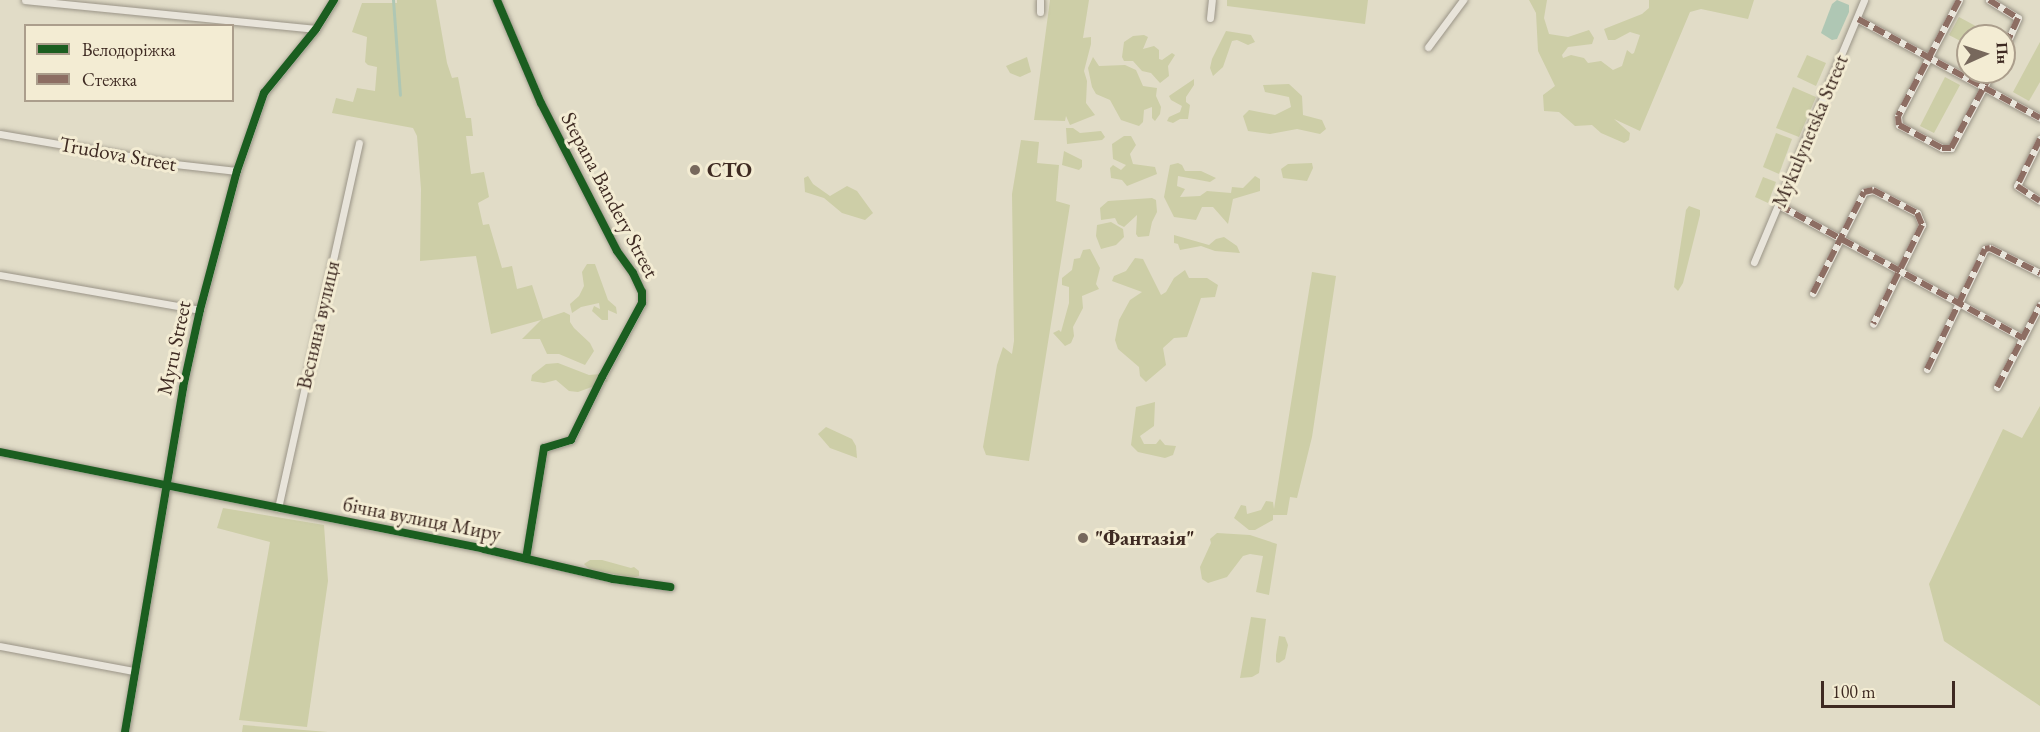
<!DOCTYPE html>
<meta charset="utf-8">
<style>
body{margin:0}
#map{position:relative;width:2040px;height:732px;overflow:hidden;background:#e1dcc7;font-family:"EB Garamond",serif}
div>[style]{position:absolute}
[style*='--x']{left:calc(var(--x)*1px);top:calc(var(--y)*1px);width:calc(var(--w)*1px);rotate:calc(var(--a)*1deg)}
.green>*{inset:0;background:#cdcea7}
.water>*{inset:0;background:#afc7b4}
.stream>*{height:3px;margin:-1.5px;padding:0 1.5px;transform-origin:1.5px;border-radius:1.5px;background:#afc7b4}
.roads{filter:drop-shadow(0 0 2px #9a9487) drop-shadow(0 0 2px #9a9487)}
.street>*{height:7px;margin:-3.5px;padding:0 3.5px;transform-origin:3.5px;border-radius:3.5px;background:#e8e4da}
.quiet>*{height:6px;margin-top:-3px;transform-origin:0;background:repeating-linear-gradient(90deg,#8d6e63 0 12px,transparent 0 18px)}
.cycleway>*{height:8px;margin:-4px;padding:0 4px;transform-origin:4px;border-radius:4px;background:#1b5e20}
.dots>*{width:16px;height:16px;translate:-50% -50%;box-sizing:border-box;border:3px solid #f3ecd3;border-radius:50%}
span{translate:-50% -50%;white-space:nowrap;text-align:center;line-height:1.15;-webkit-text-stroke:6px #f3ecd3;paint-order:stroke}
.street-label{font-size:21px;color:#3e2a22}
.poi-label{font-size:21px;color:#3e2a22;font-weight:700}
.left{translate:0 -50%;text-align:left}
.legend{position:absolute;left:24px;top:24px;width:210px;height:78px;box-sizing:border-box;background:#f3ecd3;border:2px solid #ab9e8c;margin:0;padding:8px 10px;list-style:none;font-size:18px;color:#3e2a22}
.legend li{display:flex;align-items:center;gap:12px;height:30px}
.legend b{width:30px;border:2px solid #ab9e8c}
.north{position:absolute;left:1956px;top:24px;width:60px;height:60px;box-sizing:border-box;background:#f3ecd3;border:2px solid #ab9e8c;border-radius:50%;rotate:87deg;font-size:16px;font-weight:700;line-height:24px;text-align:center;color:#3e2a22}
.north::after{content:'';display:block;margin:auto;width:21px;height:27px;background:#77685c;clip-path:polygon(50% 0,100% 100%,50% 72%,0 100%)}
.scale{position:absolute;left:1821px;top:681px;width:134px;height:27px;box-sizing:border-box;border:3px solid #3e2a22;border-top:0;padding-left:8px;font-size:18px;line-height:21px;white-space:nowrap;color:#3e2a22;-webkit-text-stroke:4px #f3ecd3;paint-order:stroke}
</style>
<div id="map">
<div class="green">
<div style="clip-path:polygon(397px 0,436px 0,447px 63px,452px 78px,458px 77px,466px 118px,471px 118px,473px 136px,466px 136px,471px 174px,484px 172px,489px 197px,478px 203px,483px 225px,489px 224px,502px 268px,512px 266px,517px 289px,532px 285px,543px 319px,564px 312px,570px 315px,570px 322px,574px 328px,590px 343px,594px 351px,585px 365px,559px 354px,547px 354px,540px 339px,522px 339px,541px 320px,491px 334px,476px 256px,420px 261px,421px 189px,417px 136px,413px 128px,332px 113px,336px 98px,353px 102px,357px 88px,375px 91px,377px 67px,368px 65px,365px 62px,367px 37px,352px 32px,362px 3px,397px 3px)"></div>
<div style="clip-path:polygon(1050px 0,1089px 0,1083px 38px,1091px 37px,1091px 44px,1084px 71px,1087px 81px,1086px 103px,1095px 115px,1070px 125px,1066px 116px,1065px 121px,1034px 120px)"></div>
<div style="clip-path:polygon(1227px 0,1368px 0,1365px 24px,1227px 6px)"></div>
<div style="clip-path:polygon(1529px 0,1547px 0,1544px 18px,1549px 34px,1568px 37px,1589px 30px,1594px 38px,1592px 44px,1568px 47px,1562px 55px,1563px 58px,1571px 55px,1584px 58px,1588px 63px,1601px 61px,1613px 70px,1622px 66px,1627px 50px,1632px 54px,1634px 53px,1640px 35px,1630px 32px,1615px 40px,1608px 40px,1604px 29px,1642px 14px,1649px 8px,1649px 0,1754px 0,1748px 19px,1701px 9px,1690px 12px,1640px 131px,1614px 119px,1630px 133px,1629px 140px,1624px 143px,1601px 133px,1592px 125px,1575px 126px,1559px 112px,1544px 111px,1543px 95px,1555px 86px,1538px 51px,1536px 13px)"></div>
<div style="clip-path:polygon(1959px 17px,1994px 36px,1968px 36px,1968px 45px,1949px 35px)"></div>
<div style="clip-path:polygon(1226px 31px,1251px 35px,1255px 42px,1248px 45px,1237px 40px,1232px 41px,1223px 67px,1213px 76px,1210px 68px,1212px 59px)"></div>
<div style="clip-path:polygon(1144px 35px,1148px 37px,1143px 49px,1154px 46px,1159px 50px,1159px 59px,1162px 60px,1172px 53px,1175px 55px,1168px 66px,1169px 76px,1160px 83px,1151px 73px,1142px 71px,1133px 61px,1124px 61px,1122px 57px,1124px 42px,1133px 36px)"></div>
<div style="clip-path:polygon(2040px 42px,2040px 82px,2029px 101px,2013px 92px)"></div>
<div style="clip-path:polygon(1807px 55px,1826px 63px,1816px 86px,1797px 77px)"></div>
<div style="clip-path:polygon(1027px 57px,1031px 72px,1020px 77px,1010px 73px,1006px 66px)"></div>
<div style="clip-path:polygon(1093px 57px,1099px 66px,1125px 65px,1136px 70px,1143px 86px,1157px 88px,1156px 96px,1161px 107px,1160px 114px,1155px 121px,1152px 118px,1152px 107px,1144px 110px,1143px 122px,1139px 126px,1121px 120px,1110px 100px,1096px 94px,1092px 87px,1088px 68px)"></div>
<div style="clip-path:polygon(1945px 77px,1960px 85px,1934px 133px,1920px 126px)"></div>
<div style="clip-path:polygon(1194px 79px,1194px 85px,1186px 97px,1186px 102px,1190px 105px,1188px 119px,1180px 119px,1173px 123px,1167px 121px,1169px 117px,1180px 112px,1182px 106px,1171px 100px,1169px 96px)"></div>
<div style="clip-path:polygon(1289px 84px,1302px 96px,1303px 115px,1322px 120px,1326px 129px,1320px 134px,1297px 129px,1270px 134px,1248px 131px,1243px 116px,1249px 110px,1275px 115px,1291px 107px,1289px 97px,1265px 92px,1263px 85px)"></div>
<div style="clip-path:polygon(1793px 87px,1816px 97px,1799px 137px,1776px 128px)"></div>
<div style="clip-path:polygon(1066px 128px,1073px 128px,1080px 133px,1101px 131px,1105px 137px,1102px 140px,1067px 144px)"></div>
<div style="clip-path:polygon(1776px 133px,1792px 139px,1779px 174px,1763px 167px)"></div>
<div style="clip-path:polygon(1124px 136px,1131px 136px,1136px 145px,1130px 154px,1133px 164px,1155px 167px,1157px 174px,1127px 186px,1122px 180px,1111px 178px,1110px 168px,1113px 165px,1121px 170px,1126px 165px,1113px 159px,1112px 144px)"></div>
<div style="clip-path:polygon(1021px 140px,1039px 142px,1037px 163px,1059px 165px,1056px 201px,1070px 205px,1029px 461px,986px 455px,983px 447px,997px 365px,1003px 347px,1012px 354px,1014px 341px,1012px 194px)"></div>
<div style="clip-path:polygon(1064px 151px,1082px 160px,1082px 167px,1079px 170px,1062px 165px)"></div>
<div style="clip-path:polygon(1178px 163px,1182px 165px,1185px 171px,1201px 171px,1216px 178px,1210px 182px,1178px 176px,1177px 186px,1185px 189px,1180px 197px,1200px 196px,1207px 191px,1231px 193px,1232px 187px,1243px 188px,1255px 176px,1260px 179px,1260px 191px,1233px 199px,1228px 224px,1213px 207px,1202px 207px,1196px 220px,1174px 217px,1164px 197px,1170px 165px)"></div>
<div style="clip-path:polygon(1312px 163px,1313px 168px,1307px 181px,1283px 178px,1281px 169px,1288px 164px)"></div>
<div style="clip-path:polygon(808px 176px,813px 184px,830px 196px,847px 186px,857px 191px,873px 213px,865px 220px,842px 213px,824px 198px,805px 192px,804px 178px)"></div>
<div style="clip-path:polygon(1763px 177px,1776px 182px,1768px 203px,1755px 197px)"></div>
<div style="clip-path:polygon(1152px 198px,1156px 200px,1157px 212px,1152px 222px,1149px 236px,1138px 237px,1136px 234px,1137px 215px,1124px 227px,1118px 224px,1115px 218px,1101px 220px,1100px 208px,1108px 201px)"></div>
<div style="clip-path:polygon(1689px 206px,1700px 210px,1700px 215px,1683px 283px,1678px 291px,1674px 287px,1686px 210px)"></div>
<div style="clip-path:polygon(1111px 222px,1123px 229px,1124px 237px,1116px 245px,1101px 249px,1096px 236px,1097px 225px)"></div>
<div style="clip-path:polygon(1174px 235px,1209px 245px,1216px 239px,1224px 237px,1237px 246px,1240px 253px,1215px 251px,1201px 246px,1180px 250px,1178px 244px,1174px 243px)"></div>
<div style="clip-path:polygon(1090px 249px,1100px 268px,1096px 284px,1099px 289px,1082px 296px,1083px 308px,1073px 327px,1074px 336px,1071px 343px,1065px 346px,1053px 333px,1059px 330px,1061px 332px,1069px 303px,1069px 287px,1062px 285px,1062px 278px,1072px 270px,1074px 259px,1080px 258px,1083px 250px)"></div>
<div style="clip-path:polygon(1135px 258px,1143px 259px,1161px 295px,1166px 292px,1174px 278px,1185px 270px,1189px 278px,1207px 278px,1218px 285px,1215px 297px,1201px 298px,1187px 337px,1174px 338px,1163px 348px,1166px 365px,1146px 382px,1140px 376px,1139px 367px,1118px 349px,1115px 340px,1119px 320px,1130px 300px,1142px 292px,1112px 281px,1114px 276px,1126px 271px)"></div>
<div style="clip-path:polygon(587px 264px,595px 264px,608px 300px,616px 307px,617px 314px,608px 310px,608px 320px,602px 320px,592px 311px,594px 306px,600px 309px,599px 303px,581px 307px,572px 313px,570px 304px,579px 296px,584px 286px,582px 272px)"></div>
<div style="clip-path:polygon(1312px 272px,1336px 276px,1312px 437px,1297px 498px,1290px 497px,1287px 515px,1273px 515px,1273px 520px,1255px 530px,1249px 530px,1234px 518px,1241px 505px,1246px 506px,1247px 514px,1261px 510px,1266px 501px,1273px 502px,1274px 509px)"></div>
<div style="clip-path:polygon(558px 363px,589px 375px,601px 374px,608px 381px,578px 392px,569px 391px,556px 380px,544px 383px,531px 381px,532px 375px,546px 364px)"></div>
<div style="clip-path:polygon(1155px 402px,1154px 426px,1140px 436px,1144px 444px,1156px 444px,1160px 439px,1165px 445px,1176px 446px,1173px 455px,1165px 458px,1138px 452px,1131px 445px,1136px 407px)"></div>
<div style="clip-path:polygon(2040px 406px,2040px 706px,1944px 641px,1929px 584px,2003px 429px,2022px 438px)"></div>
<div style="clip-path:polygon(826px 427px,852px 439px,856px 446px,857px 458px,830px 448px,818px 434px)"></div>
<div style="clip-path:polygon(223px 508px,324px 525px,328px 581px,307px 727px,239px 720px,270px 542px,217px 528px)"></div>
<div style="clip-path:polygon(1217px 533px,1250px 535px,1277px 544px,1269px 595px,1256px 592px,1263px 556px,1250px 554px,1243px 556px,1227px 577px,1208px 583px,1202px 579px,1200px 567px,1211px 543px,1210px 539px)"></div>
<div style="clip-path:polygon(590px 560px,602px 560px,631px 568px,634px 567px,639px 571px,639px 576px,633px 578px,589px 569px,584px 564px)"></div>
<div style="clip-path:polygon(1251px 617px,1266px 619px,1259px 673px,1252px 677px,1240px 678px)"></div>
<div style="clip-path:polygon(1279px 636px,1285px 637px,1288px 645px,1285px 659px,1279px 663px,1276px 662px,1276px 655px)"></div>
<div style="clip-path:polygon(243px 725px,328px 732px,330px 732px,242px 732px)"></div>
</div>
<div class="water">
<div style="clip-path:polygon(1837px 0,1849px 5px,1849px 12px,1837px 39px,1832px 40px,1821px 33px,1832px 4px)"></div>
</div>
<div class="stream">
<div style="--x:393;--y:0;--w:95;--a:85.8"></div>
</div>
<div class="roads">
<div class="street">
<div style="--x:25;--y:0;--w:292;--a:5.7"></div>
<div style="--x:497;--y:0;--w:112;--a:66.9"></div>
<div style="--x:541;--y:103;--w:166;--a:62.8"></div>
<div style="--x:617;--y:251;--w:27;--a:54"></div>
<div style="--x:633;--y:273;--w:21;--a:65"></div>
<div style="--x:642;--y:292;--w:11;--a:90"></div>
<div style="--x:642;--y:303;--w:84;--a:118.4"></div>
<div style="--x:602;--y:377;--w:70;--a:116.2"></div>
<div style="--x:571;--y:440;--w:28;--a:163"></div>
<div style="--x:544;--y:448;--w:112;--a:99.2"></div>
<div style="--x:1959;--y:0;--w:131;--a:117.7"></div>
<div style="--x:1898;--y:116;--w:9;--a:84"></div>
<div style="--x:1899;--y:125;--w:49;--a:28.1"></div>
<div style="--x:1942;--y:148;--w:9;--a:0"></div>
<div style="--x:1951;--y:148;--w:86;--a:-61.7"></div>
<div style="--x:1989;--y:0;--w:34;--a:32"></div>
<div style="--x:2018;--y:18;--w:34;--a:114"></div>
<div style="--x:1040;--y:12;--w:12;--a:-90"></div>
<div style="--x:1210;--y:18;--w:18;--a:-84"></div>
<div style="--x:1858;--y:19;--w:207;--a:28.5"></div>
<div style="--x:1428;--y:47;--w:59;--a:-53.3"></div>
<div style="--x:0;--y:134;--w:178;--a:9.7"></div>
<div style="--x:175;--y:164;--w:62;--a:6.4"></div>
<div style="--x:2040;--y:139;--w:52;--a:116.1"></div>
<div style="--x:2017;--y:186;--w:27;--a:33"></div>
<div style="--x:1779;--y:205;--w:278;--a:28.6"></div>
<div style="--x:1754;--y:262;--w:284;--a:-67.2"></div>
<div style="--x:0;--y:275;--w:203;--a:9.9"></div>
<div style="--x:1813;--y:293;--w:113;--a:-63.2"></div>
<div style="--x:1864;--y:192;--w:9;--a:-13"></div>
<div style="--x:1873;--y:190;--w:50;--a:27.6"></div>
<div style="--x:1917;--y:213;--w:13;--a:67"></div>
<div style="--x:1922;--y:225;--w:110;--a:116.3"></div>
<div style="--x:1927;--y:369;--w:133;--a:-64.2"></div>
<div style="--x:1985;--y:249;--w:5;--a:-11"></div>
<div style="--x:1990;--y:248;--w:56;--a:26.6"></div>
<div style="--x:1997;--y:387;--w:93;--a:-62.3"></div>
<div style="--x:0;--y:452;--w:494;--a:11.3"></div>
<div style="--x:484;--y:549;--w:132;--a:13.1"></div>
<div style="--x:613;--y:579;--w:58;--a:8"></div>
<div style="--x:278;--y:508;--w:374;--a:-77.5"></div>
<div style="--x:0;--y:646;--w:135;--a:10.6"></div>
<div style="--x:125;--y:732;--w:349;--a:-80.4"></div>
<div style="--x:183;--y:388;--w:80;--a:-77.7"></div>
<div style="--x:200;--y:310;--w:144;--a:-75.1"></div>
<div style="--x:237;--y:171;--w:83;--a:-70.9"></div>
<div style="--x:264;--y:93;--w:82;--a:-50.9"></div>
<div style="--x:316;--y:29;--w:34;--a:-58"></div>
</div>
</div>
<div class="quiet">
<div style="--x:1959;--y:0;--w:131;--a:117.7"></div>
<div style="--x:1898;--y:116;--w:9;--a:84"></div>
<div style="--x:1899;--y:125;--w:49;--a:28.1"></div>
<div style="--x:1942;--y:148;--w:9;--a:0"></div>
<div style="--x:1951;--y:148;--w:86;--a:-61.7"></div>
<div style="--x:1989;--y:0;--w:34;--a:32"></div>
<div style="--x:2018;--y:18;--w:34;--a:114"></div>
<div style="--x:1858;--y:19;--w:207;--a:28.5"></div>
<div style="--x:2040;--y:139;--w:52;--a:116.1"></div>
<div style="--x:2017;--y:186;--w:27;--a:33"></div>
<div style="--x:1779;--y:205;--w:278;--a:28.6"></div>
<div style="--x:1813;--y:293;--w:113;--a:-63.2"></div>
<div style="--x:1864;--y:192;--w:9;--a:-13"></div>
<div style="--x:1873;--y:190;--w:50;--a:27.6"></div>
<div style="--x:1917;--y:213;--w:13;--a:67"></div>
<div style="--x:1922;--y:225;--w:110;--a:116.3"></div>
<div style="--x:1927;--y:369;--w:133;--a:-64.2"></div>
<div style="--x:1985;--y:249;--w:5;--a:-11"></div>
<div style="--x:1990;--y:248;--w:56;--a:26.6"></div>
<div style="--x:1997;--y:387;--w:93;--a:-62.3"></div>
</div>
<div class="cycleway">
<div style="--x:497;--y:0;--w:112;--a:66.9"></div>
<div style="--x:541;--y:103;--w:166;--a:62.8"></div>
<div style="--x:617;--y:251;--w:27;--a:54"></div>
<div style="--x:633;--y:273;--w:21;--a:65"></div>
<div style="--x:642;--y:292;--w:11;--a:90"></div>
<div style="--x:642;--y:303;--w:84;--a:118.4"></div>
<div style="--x:602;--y:377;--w:70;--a:116.2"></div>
<div style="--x:571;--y:440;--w:28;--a:163"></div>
<div style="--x:544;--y:448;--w:112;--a:99.2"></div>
<div style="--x:0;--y:452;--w:494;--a:11.3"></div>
<div style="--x:484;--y:549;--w:132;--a:13.1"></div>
<div style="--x:613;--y:579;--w:58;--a:8"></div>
<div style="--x:125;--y:732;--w:349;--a:-80.4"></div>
<div style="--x:183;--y:388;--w:80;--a:-77.7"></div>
<div style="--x:200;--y:310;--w:144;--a:-75.1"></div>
<div style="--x:237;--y:171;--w:83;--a:-70.9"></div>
<div style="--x:264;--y:93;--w:82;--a:-50.9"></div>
<div style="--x:316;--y:29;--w:34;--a:-58"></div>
</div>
<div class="dots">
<div style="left:695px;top:170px;background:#77685c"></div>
<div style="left:1083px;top:538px;background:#77685c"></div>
</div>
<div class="street-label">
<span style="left:1810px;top:131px;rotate:-67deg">Mykulynetska Street</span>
<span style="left:118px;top:154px;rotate:10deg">Trudova Street</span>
<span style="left:610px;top:195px;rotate:62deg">Stepana Bandery Street</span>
<span style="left:318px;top:325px;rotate:-77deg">Весняна вулиця</span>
<span style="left:174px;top:348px;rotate:-78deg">Myru Street</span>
<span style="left:422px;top:519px;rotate:11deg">бічна вулиця Миру</span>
</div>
<div class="poi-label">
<span class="left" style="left:707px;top:170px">СТО</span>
<span class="left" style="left:1095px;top:538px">"Фантазія"</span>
</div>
<ul class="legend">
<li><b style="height:8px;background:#1b5e20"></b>Велодоріжка</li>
<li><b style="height:8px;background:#8d6e63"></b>Стежка</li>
</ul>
<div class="north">Пн</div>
<div class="scale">100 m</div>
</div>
